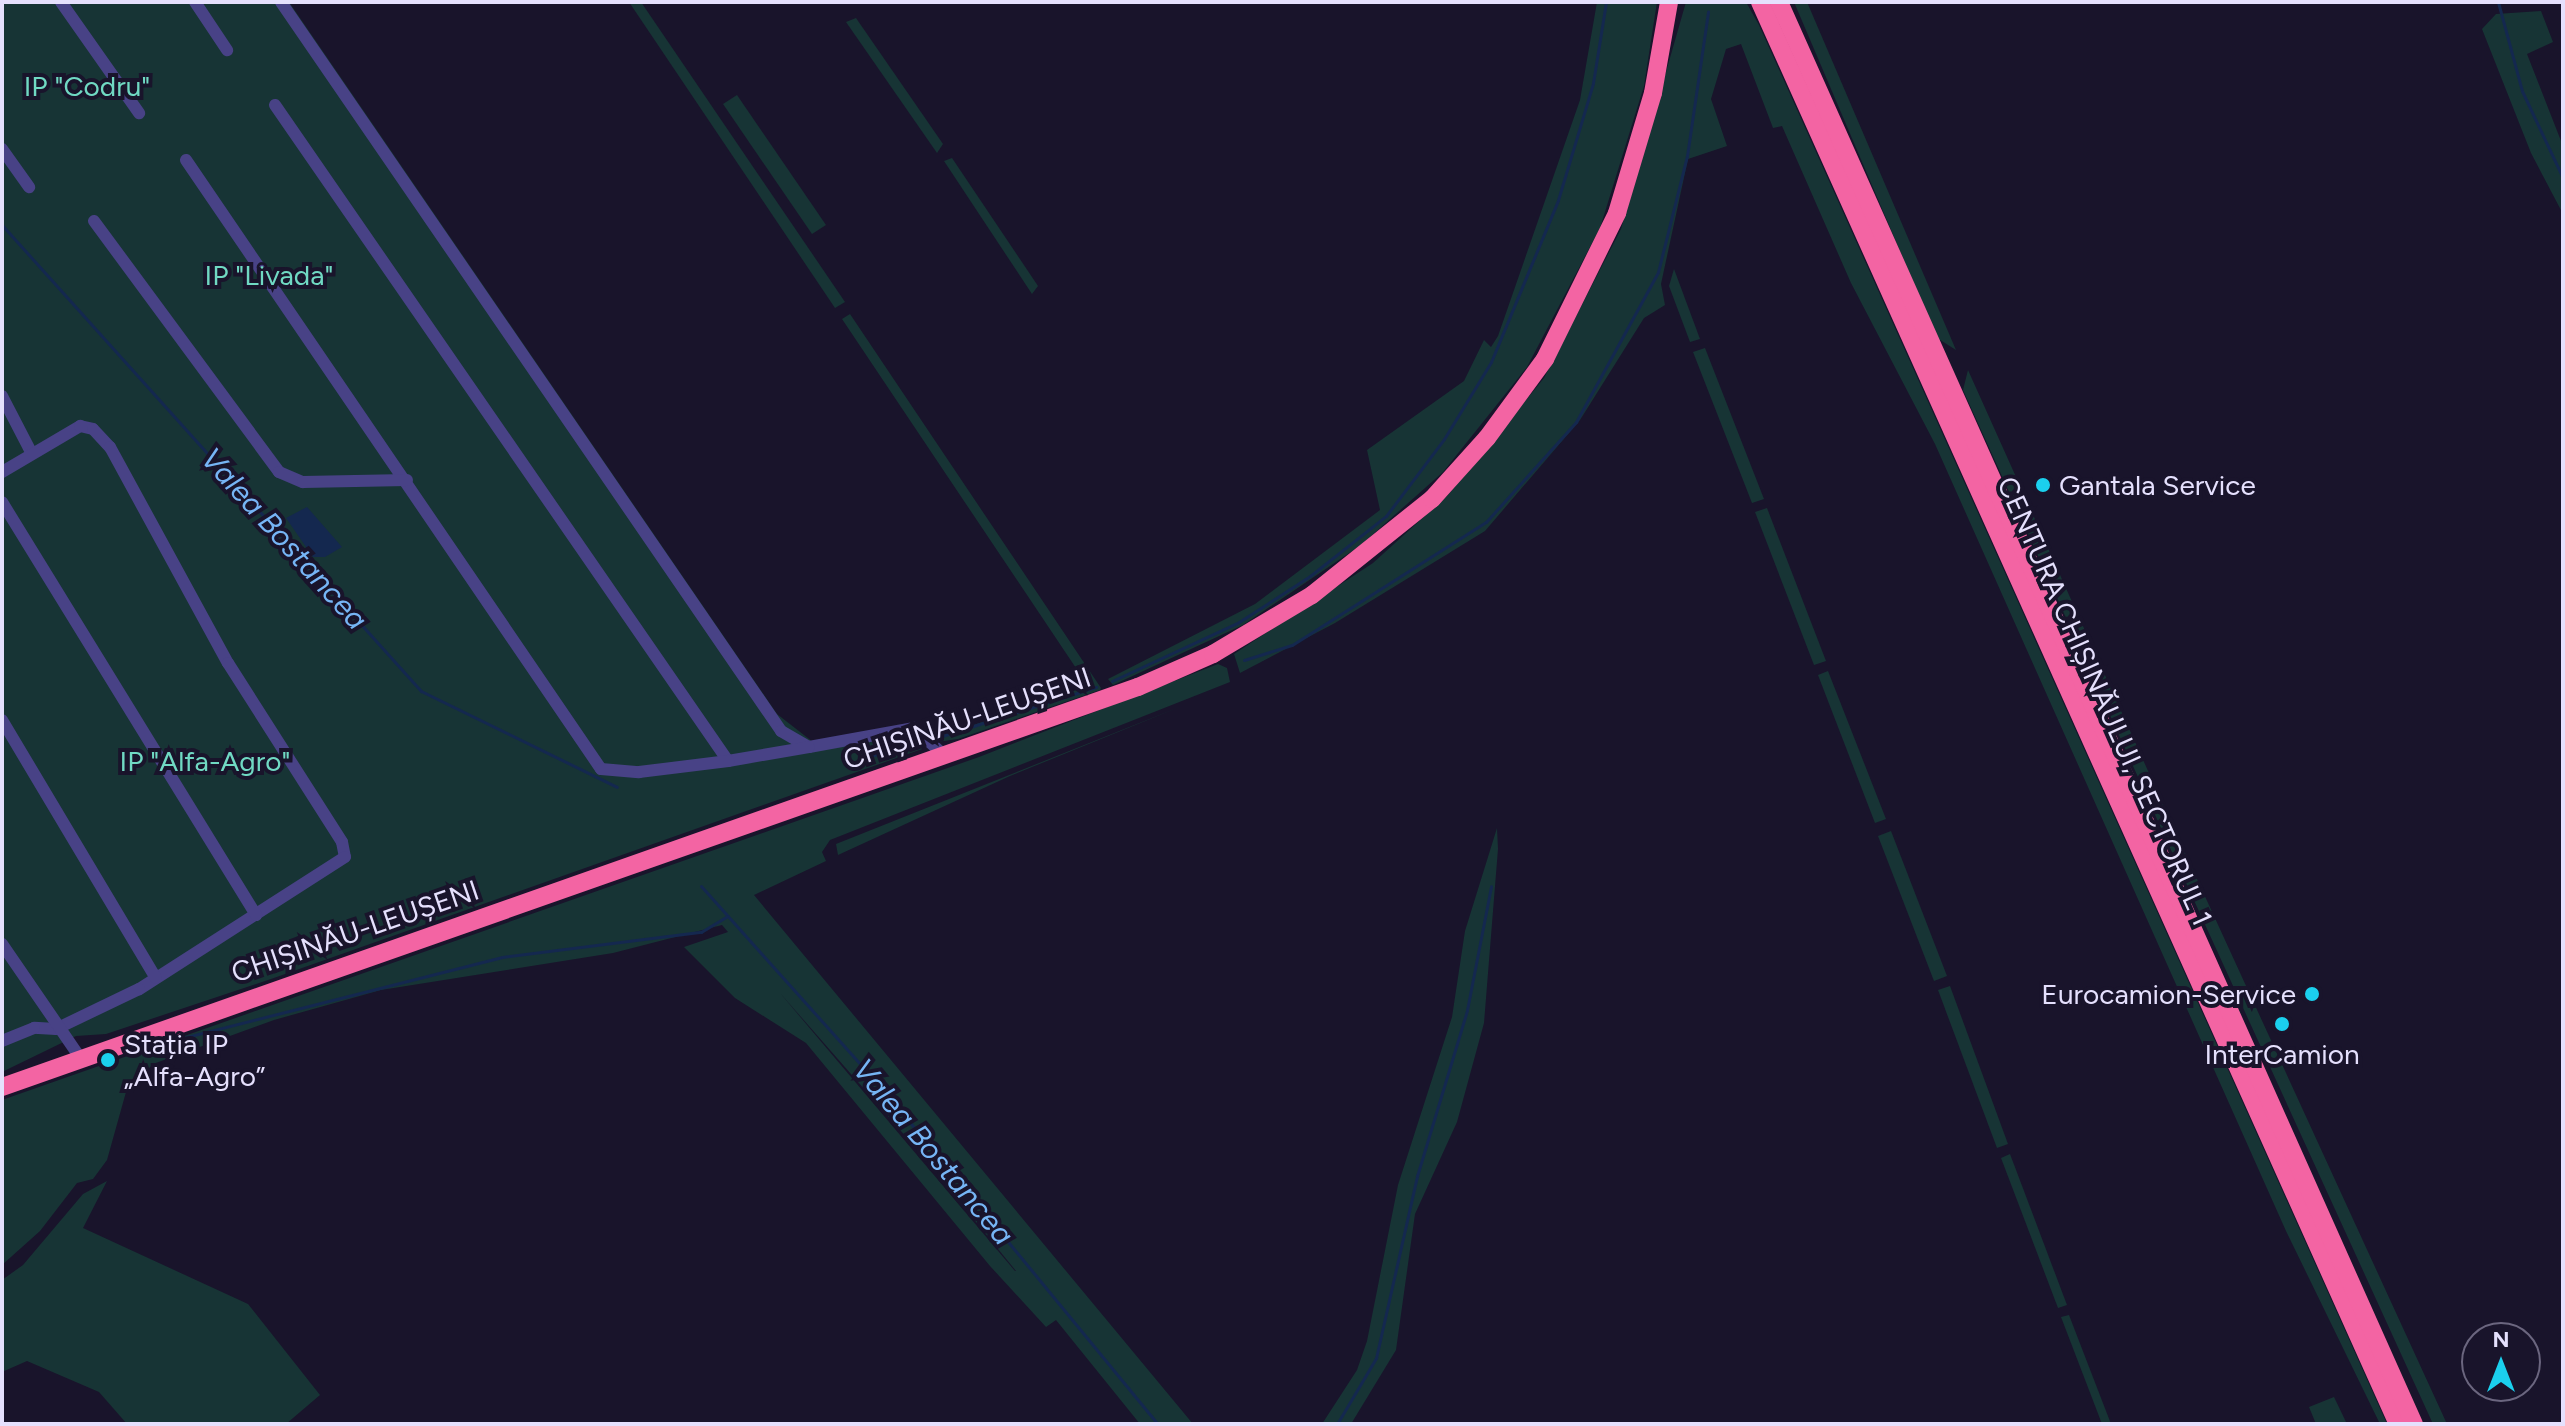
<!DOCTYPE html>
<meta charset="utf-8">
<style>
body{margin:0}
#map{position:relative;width:2565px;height:1426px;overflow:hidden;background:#19142b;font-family:Figtree,sans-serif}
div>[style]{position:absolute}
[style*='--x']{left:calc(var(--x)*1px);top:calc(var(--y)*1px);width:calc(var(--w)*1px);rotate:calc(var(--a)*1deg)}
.green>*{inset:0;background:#173435}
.water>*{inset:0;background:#14284f}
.stream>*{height:3px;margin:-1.5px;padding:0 1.5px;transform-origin:1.5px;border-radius:1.5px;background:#14284f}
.minor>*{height:12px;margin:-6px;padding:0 6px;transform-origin:6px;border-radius:6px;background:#484286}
.highway>*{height:18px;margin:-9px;padding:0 9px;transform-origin:9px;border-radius:9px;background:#f364a3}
.dots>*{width:22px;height:22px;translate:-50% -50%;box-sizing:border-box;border:4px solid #19142b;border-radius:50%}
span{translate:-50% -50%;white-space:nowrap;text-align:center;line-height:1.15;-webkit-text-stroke:8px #19142b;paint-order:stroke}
.park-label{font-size:28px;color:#70d9c3}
.poi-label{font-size:28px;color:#e5e0fd}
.left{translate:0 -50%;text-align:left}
.right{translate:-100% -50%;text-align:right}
.street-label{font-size:28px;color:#e5e0fd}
.water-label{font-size:30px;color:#76b5f5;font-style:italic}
.frame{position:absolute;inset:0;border:4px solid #e5e0fd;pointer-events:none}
.north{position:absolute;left:2461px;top:1322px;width:80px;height:80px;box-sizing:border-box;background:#19142b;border:2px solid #6b667f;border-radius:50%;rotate:0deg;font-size:22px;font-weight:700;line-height:32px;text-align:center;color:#e5e0fd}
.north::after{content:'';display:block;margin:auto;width:28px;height:36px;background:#1bd0ee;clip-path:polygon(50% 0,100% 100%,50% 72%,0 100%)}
</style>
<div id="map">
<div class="green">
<div style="clip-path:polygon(2px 2px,289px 2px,777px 714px,822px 749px,911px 735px,922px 749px,271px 979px,106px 1034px,76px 1036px,2px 1072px)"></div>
<div style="clip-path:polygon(629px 2px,641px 2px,845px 302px,835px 308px)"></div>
<div style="clip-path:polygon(1597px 2px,1657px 2px,1644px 86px,1600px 228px,1527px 367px,1443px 472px,1361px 545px,1243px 625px,1113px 685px,1108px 679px,1255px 604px,1380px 510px,1367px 450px,1464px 381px,1484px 340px,1491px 347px,1498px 336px,1580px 100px)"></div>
<div style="clip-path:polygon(1686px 2px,1746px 2px,1759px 25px,2387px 1424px,2380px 1424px,2286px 1231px,1935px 444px,1851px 283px,1782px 126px,1773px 128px,1741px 44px,1726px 49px,1711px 99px,1727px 146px,1688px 159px,1661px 284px,1665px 305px,1644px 318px,1580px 420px,1485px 531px,1335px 623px,1240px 673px,1234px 654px,1373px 563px,1448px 495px,1544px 378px,1621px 229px)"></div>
<div style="clip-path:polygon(1794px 2px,1807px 2px,1956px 350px,1937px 338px)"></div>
<div style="clip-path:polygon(2541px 11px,2553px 42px,2527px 54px,2563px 146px,2563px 214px,2531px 153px,2482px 29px,2496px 14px)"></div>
<div style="clip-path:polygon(856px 18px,943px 144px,937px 153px,846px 22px)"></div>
<div style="clip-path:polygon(737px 95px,826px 225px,812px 234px,723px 104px)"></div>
<div style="clip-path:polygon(952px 158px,1038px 286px,1032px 294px,944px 161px)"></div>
<div style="clip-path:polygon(1674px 269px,1700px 339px,1690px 342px,1669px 286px)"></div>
<div style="clip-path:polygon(850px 314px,1101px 688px,1100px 690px,958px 739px,937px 742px,932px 734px,936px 725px,950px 733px,1088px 686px,842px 319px)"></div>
<div style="clip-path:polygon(1705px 348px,1764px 499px,1752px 503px,1693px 352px)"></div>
<div style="clip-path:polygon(1968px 370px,2175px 831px,2447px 1424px,2433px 1424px,2166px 839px,1963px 390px)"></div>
<div style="clip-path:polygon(1767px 508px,1826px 661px,1814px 665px,1755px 512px)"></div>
<div style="clip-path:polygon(evenodd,1218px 664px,1227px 668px,1230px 682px,830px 840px,822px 852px,826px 861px,754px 895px,1193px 1424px,1140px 1424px,1056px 1320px,1046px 1327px,990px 1266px,806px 1043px,735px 998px,684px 947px,728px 932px,722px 925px,613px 953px,381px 990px,274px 1020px,153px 1064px,126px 1092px,107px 1160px,93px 1179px,77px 1183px,40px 1231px,2px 1265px,2px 1100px,979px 757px,1218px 664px,780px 993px,915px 1147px,1016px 1271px,1015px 1271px,780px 993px)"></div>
<div style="clip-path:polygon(1828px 671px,1886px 819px,1875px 823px,1818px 675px)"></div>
<div style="clip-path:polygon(1182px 706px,1010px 776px,838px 855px,836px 844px)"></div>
<div style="clip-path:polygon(1497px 828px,1498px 849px,1484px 1023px,1457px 1122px,1415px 1214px,1396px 1350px,1351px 1424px,1322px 1424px,1357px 1370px,1367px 1341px,1398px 1185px,1452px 1017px,1465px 931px)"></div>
<div style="clip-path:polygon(1891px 831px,1947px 976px,1934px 981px,1878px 836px)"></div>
<div style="clip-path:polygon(1950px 986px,2008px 1144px,1997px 1148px,1938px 990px)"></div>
<div style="clip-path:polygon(2010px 1154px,2067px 1305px,2058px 1308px,2001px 1158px)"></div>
<div style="clip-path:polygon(107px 1181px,83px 1228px,248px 1304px,320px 1395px,286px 1424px,127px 1424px,99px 1392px,27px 1361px,2px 1372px,2px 1280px,23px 1265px,83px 1194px)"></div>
<div style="clip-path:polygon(2069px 1315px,2111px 1424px,2102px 1424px,2061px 1317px)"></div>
<div style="clip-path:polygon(2334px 1397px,2347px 1424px,2316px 1424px,2309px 1407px)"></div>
</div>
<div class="water">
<div style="clip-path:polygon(307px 507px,342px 547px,325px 557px,313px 557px,286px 518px)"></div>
</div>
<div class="stream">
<div style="--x:2498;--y:2;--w:92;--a:74.9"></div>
<div style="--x:2522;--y:91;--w:96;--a:64.8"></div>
<div style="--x:2;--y:225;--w:627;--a:48.04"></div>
<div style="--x:421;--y:691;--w:218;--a:26.1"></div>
<div style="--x:1244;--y:660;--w:50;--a:-17.4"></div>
<div style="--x:1292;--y:645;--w:230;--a:-32.4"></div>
<div style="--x:1486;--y:522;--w:135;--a:-48"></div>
<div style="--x:1576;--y:422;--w:171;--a:-61.3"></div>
<div style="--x:1658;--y:272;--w:120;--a:-76"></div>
<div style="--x:1687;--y:156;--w:146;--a:-81.7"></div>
<div style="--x:1112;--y:681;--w:140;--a:-24.9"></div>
<div style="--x:1239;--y:622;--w:85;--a:-32.9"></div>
<div style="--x:1310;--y:576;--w:97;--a:-38.3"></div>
<div style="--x:1386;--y:516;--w:96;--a:-53"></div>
<div style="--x:1444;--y:439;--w:90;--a:-58.6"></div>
<div style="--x:1491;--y:362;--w:175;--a:-67.5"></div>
<div style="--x:1558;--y:200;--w:122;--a:-73.3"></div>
<div style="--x:1593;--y:83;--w:82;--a:-80.9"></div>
<div style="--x:939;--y:737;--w:165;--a:-17.7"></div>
<div style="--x:874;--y:755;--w:47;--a:-16.1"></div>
<div style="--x:701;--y:886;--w:276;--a:48.2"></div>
<div style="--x:885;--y:1092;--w:430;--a:50.6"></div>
<div style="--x:131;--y:1051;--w:383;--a:-14.2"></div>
<div style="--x:502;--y:957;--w:201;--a:-7.2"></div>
<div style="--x:701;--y:932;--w:31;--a:-31"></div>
<div style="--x:1337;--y:1424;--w:77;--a:-59.4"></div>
<div style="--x:1376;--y:1358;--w:187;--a:-77.3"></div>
<div style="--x:1417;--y:1176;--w:173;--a:-73.2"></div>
<div style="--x:1467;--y:1010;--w:126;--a:-79"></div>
</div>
<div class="minor">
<div style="--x:61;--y:2;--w:136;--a:54.9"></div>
<div style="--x:195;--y:2;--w:58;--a:56.3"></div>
<div style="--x:281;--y:2;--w:884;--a:55.55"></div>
<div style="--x:781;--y:731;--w:32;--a:30"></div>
<div style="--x:809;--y:747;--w:107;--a:-10.3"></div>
<div style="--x:914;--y:728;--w:42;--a:42.1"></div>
<div style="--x:275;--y:105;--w:797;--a:55.37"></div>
<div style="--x:728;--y:761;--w:82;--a:-9.8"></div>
<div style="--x:2;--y:149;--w:47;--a:54.6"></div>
<div style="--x:186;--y:160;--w:737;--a:55.73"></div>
<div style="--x:601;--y:769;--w:38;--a:5"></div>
<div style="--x:639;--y:772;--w:90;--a:-7"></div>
<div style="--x:94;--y:221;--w:312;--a:53.6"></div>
<div style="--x:279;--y:472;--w:26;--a:23"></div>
<div style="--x:303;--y:482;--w:104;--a:-1.1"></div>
<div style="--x:2;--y:396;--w:63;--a:62.6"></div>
<div style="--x:2;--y:472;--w:91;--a:-30.5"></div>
<div style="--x:80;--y:426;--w:13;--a:13"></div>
<div style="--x:93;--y:429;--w:25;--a:47"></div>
<div style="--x:110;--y:447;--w:246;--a:61.4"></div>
<div style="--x:228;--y:663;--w:212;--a:57.5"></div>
<div style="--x:342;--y:842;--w:15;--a:79"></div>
<div style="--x:345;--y:857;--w:245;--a:147.3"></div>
<div style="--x:139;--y:989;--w:92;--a:154.3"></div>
<div style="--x:56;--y:1029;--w:22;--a:-177"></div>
<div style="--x:34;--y:1028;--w:35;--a:158"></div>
<div style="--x:2;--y:502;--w:485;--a:58.4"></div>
<div style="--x:2;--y:720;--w:300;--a:59.2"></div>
<div style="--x:2;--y:944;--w:136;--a:55.5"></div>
</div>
<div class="highway">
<div style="--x:1760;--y:2;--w:1559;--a:65.84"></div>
<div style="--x:1779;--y:2;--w:1557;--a:65.94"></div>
<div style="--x:2;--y:1087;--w:1204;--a:-19.4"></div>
<div style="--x:1138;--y:687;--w:82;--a:-23.7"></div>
<div style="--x:1213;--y:654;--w:115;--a:-30.8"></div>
<div style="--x:1312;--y:595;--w:154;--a:-38.7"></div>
<div style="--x:1432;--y:499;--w:82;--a:-48"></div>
<div style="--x:1487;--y:438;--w:98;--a:-53.7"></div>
<div style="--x:1545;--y:359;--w:163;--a:-63.7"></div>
<div style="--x:1617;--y:213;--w:125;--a:-73.3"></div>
<div style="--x:1653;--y:93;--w:92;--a:-80"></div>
</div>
<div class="dots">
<div style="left:2043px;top:485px;background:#1bd0ee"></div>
<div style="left:2312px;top:994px;background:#1bd0ee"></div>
<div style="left:2282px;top:1024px;background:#1bd0ee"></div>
<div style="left:108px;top:1060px;background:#1bd0ee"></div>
</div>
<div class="park-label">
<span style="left:87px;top:86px">IP "Codru"</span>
<span style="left:269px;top:275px">IP "Livada"</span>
<span style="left:205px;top:761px">IP "Alfa-Agro"</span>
</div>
<div class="poi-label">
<span class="left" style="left:2059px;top:485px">Gantala Service</span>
<span class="right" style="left:2296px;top:994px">Eurocamion-Service</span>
<span class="left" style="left:124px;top:1060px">Stația IP<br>„Alfa-Agro”</span>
<span style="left:2282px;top:1054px">InterCamion</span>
</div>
<div class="street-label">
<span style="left:2105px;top:701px;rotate:66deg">CENTURA CHIȘINĂULUI, SECTORUL 1</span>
<span style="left:967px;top:718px;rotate:-19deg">CHIȘINĂU-LEUȘENI</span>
<span style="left:355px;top:931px;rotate:-19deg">CHIȘINĂU-LEUȘENI</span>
</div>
<div class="water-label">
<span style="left:284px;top:539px;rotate:48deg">Valea Bostancea</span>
<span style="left:933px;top:1152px;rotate:50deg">Valea Bostancea</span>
</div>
<div class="frame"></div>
<div class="north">N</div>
</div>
